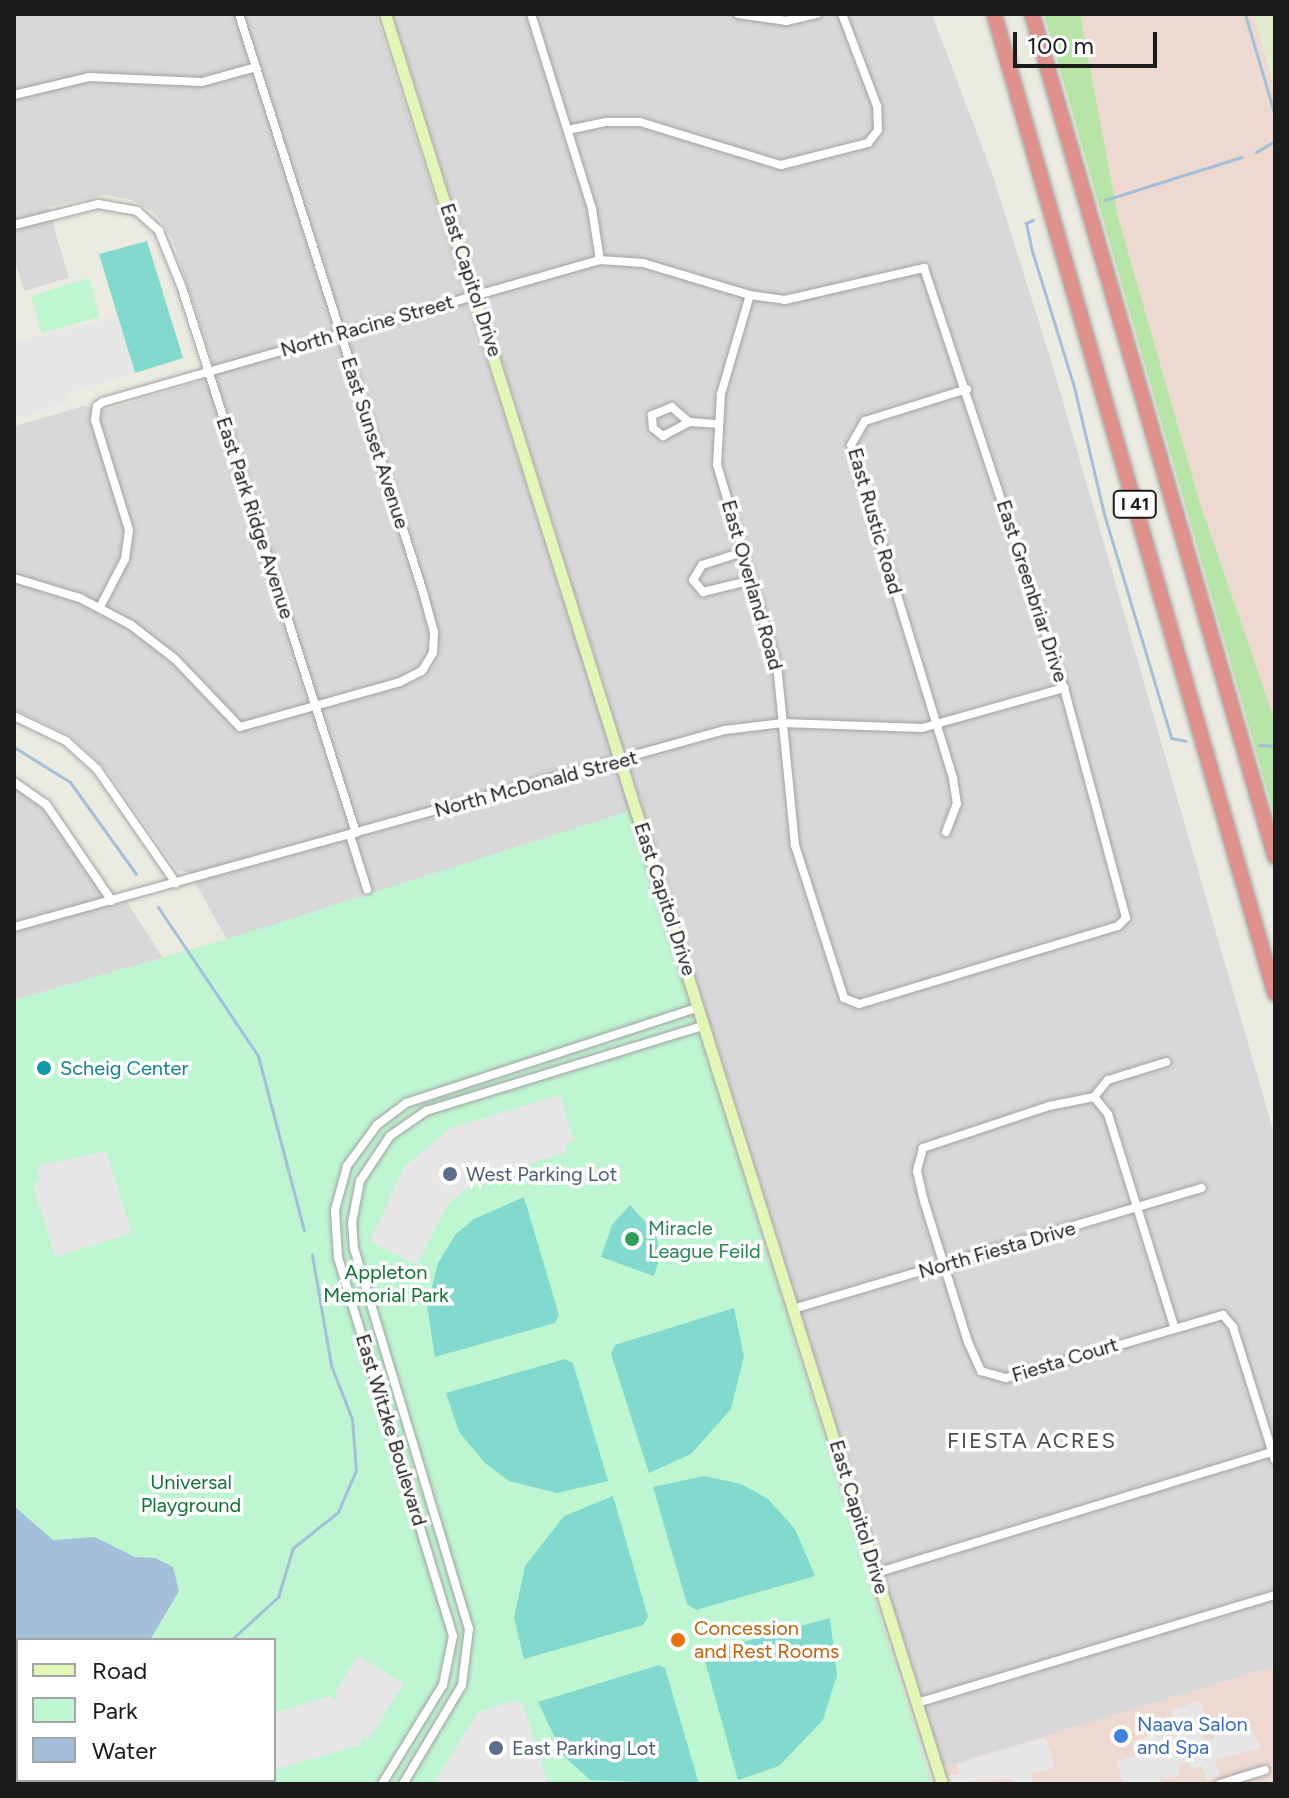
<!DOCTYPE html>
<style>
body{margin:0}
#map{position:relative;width:1289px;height:1798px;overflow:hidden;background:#ecebe1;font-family:Figtree,sans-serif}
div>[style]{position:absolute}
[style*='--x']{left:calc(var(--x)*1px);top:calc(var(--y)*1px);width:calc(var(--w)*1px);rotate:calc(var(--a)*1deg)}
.residential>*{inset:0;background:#d9d8d8}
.commercial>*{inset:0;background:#edd9d0}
.farmland>*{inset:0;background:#e1ebcd}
.grass>*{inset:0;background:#b7e5a8}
.park>*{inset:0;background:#bef6d1}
.pitch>*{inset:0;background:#82d9cd}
.parking>*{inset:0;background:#e7e7e7}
.water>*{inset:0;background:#a3bfd9}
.stream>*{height:3px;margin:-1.5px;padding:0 1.5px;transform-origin:1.5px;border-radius:1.5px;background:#a3bfd9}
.roads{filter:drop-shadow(0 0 2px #a2a2a2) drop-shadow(0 0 2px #a2a2a2)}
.street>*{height:8px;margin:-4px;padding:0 4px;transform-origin:4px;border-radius:4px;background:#fff}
.secondary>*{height:11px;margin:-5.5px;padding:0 5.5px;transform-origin:5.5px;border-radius:5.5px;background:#e2f6b6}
.highway>*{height:14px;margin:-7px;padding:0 7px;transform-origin:7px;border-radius:7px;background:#e1918b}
.dots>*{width:22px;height:22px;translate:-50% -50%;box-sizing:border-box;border:4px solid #fff;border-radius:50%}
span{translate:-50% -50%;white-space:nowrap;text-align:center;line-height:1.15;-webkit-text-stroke:7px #fff;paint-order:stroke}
.shield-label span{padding:2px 6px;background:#fff;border:2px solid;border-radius:6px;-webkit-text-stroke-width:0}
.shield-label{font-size:18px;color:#1b1b1b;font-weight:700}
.street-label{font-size:20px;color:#1b1b1b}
.culture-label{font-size:20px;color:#0d838f}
.left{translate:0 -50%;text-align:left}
.service-label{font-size:20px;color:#4e5e75}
.leisure-label{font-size:20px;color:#27864d}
.park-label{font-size:20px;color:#107331}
.food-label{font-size:20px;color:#c56008}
.shop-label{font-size:20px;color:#366cbe}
.neighbourhood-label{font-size:22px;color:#4e4e4e;letter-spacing:2px}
.frame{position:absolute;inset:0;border:16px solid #1b1b1b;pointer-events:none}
.legend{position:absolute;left:16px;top:1638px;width:260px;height:144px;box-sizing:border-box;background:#fff;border:2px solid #a4a4a4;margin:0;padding:10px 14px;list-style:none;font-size:24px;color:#1b1b1b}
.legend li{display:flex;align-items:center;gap:16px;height:40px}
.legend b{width:40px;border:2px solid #a4a4a4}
.scale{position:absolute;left:1013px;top:32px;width:144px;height:36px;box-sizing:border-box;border:4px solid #1b1b1b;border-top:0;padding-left:10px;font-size:24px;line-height:28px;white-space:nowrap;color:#1b1b1b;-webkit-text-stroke:6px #fff;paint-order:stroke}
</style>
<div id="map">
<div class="residential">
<div style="clip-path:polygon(14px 14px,376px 14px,630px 811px,227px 940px,190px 873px,177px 870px,106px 769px,70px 735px,14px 709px,14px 426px,84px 406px,102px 411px,217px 376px,172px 238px,155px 213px,132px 200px,105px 195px,48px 207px,69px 278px,24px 291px,14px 258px)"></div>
<div style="clip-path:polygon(393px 14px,932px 14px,993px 176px,1053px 367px,1275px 1137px,1275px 1666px,944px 1767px)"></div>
<div style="clip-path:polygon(14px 787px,48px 814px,112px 906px,127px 902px,163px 958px,14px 1000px)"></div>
</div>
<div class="commercial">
<div style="clip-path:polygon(1080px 14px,1275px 14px,1275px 721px,1200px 503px,1118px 217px)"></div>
<div style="clip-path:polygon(1275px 1666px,1275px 1784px,949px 1784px,944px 1767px)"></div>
</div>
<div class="farmland">
<div style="clip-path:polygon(1253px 14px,1275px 14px,1275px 89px)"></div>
</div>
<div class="grass">
<div style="clip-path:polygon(1044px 14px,1080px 14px,1118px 217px,1200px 503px,1275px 721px,1275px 817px)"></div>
</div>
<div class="park">
<div style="clip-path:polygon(89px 278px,99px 317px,42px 333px,31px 296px)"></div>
<div style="clip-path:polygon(evenodd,630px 811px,932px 1784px,14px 1784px,14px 1000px,227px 939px,630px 811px,18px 1640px,274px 1640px,274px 1780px,18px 1780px,18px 1640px)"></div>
</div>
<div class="pitch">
<div style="clip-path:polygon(147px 241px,183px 358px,135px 373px,99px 254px)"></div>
<div style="clip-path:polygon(524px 1197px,559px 1315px,555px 1323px,435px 1357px,427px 1306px,438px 1263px,456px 1234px,474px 1219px)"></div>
<div style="clip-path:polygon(630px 1205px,656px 1234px,660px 1256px,654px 1276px,601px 1257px,612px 1225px)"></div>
<div style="clip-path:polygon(734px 1308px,744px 1357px,731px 1409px,691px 1454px,649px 1473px,611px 1354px,615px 1345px)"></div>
<div style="clip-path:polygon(565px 1359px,573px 1363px,608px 1481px,557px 1493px,509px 1481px,485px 1463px,459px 1432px,446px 1393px)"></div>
<div style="clip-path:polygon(704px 1476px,741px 1484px,768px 1499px,795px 1529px,815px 1576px,696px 1610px,687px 1604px,653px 1487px)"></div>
<div style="clip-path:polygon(613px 1496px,648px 1617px,643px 1625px,524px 1659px,514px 1618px,525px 1566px,564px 1516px)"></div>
<div style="clip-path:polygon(830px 1618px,837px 1675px,823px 1720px,779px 1766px,738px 1780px,705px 1661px,710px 1651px)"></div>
<div style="clip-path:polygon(659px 1665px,665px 1668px,699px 1784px,590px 1780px,563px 1755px,538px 1702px)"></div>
</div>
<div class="parking">
<div style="clip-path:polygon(117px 316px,135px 373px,66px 393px,68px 403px,14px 418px,14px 343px)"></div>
<div style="clip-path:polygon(560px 1095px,574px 1141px,565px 1144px,567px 1152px,477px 1180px,448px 1204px,416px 1265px,370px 1241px,404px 1167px,451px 1128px)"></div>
<div style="clip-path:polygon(106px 1151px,132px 1233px,55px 1257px,33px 1185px,40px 1180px,37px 1166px)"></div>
<div style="clip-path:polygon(358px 1655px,404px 1684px,368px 1740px,362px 1736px,360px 1745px,274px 1770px,274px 1713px,330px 1696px,337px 1701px,335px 1692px)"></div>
<div style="clip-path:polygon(517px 1700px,523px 1704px,548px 1784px,433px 1784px,478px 1712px)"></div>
<div style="clip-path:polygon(1200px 1701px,1209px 1731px,1202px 1733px,1204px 1740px,1214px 1739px,1213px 1730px,1246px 1720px,1261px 1748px,1215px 1760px,1220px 1775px,1207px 1780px,1202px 1766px,1190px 1769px,1171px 1710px)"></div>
<div style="clip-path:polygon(1167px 1730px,1169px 1738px,1176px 1736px,1185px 1764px,1178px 1766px,1180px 1775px,1165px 1780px,1159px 1773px,1162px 1784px,1124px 1784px,1117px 1762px,1136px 1755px,1132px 1741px)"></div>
<div style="clip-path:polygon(1046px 1737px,1055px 1767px,1031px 1774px,1034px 1784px,1013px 1784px,1011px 1778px,949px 1784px,946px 1776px,960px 1774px,957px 1764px)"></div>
</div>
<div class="water">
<div style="clip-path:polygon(14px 1506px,53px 1540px,95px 1537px,135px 1557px,155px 1558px,173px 1567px,179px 1591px,151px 1638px,18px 1640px,14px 1655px)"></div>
</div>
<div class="stream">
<div style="--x:1245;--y:14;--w:106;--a:73.6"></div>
<div style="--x:1256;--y:152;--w:22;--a:-30"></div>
<div style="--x:1105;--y:200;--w:143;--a:-17.5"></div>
<div style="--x:1033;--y:220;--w:8;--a:157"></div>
<div style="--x:1026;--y:223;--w:29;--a:78"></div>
<div style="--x:1032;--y:251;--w:142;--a:72.8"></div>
<div style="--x:1074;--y:387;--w:130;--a:76.7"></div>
<div style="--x:1104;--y:514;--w:234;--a:73.3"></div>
<div style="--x:1171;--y:738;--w:15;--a:11"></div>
<div style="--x:1259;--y:745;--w:16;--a:4"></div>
<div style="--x:14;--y:747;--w:66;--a:32"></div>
<div style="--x:70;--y:782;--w:113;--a:54.3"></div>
<div style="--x:158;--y:907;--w:179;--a:56.1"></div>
<div style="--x:258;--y:1056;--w:180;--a:75.2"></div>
<div style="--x:231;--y:1640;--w:64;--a:-42.5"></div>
<div style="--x:278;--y:1597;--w:51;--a:-73"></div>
<div style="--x:293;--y:1548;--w:58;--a:-38.7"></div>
<div style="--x:338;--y:1512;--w:46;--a:-66.8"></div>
<div style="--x:356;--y:1470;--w:51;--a:-94.5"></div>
<div style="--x:352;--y:1419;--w:58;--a:-111.3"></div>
<div style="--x:331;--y:1365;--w:112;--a:-99.8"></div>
<div style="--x:14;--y:1724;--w:6;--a:-51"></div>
</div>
<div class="roads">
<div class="street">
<div style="--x:531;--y:14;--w:204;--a:72.6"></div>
<div style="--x:592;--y:209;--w:52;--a:81.1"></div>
<div style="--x:738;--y:14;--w:49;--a:8.3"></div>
<div style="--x:786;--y:21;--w:32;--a:-13"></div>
<div style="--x:14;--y:95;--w:77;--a:-13.5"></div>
<div style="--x:89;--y:77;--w:113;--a:2.5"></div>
<div style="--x:202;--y:82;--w:56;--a:-15.5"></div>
<div style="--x:568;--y:130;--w:39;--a:-12"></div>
<div style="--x:606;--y:122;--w:34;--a:0"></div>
<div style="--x:640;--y:122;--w:147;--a:17"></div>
<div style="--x:781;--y:165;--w:90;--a:-14.2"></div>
<div style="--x:868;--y:143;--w:16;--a:-52"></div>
<div style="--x:878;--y:130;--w:24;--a:-92"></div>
<div style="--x:877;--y:106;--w:98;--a:-110.8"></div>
<div style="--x:14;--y:225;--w:87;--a:-14"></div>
<div style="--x:98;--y:204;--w:40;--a:10"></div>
<div style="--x:137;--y:211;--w:30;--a:42"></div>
<div style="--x:159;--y:231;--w:61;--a:68"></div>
<div style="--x:182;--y:288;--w:572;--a:72.29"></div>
<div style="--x:689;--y:422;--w:23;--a:-139"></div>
<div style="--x:672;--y:407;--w:22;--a:158"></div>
<div style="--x:652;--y:415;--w:13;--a:86"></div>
<div style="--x:653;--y:428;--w:13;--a:39"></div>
<div style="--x:663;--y:436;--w:30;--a:-28"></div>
<div style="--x:689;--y:422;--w:27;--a:4"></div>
<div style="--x:743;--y:552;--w:43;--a:162.4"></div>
<div style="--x:702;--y:565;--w:17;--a:121"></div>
<div style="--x:693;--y:580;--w:16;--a:50"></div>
<div style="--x:703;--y:592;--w:50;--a:-13.8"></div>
<div style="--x:14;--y:578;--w:69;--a:16.9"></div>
<div style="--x:80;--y:598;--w:58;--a:27.9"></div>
<div style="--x:131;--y:625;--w:56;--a:37.7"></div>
<div style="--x:175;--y:659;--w:94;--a:46.3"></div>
<div style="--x:240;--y:727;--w:166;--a:-15.7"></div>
<div style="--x:400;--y:682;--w:25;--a:-27"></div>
<div style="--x:422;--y:671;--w:21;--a:-59"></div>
<div style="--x:433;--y:653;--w:21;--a:-87"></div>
<div style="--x:434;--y:632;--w:41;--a:-105.4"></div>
<div style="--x:423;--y:592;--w:607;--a:-107.66"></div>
<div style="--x:100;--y:607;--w:54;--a:-62.5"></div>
<div style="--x:125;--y:559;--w:29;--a:-82"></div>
<div style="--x:129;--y:530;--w:115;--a:-107.2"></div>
<div style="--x:95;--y:420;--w:14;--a:-82"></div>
<div style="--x:97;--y:406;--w:7;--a:-34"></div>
<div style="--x:103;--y:402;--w:517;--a:-15.95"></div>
<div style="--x:600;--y:260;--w:43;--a:4"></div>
<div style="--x:643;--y:263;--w:112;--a:16.7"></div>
<div style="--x:750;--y:295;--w:35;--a:8"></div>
<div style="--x:785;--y:300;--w:143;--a:-13"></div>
<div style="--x:924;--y:268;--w:443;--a:71.6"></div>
<div style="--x:1064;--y:688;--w:238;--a:74.9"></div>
<div style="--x:1126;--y:918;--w:11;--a:135"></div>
<div style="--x:1118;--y:926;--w:270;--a:163.2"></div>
<div style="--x:859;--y:1004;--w:16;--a:-158"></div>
<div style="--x:844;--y:998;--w:161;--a:-107.8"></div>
<div style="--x:795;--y:845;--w:180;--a:-95.7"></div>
<div style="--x:777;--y:666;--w:210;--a:-106.6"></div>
<div style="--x:717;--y:465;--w:71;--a:-86.8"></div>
<div style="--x:721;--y:394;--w:103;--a:-73.7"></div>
<div style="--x:14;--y:716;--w:58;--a:25.7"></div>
<div style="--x:66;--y:741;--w:42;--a:42.1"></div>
<div style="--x:97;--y:769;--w:139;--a:55.3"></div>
<div style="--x:14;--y:782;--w:39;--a:35"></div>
<div style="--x:46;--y:804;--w:117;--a:55.8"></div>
<div style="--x:946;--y:832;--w:30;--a:-69"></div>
<div style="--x:957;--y:804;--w:26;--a:-99"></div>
<div style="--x:953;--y:778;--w:348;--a:-107"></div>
<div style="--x:851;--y:445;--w:28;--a:-60"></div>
<div style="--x:865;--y:421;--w:107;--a:-17.4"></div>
<div style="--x:350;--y:835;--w:57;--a:72.5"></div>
<div style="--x:14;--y:927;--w:738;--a:-15.49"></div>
<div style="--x:725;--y:730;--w:58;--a:-6.9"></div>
<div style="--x:783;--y:723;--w:139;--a:2.1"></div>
<div style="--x:922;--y:728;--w:148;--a:-15.7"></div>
<div style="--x:1094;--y:1097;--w:22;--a:-51"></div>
<div style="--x:1108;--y:1080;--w:61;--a:-17.2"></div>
<div style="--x:793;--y:1309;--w:426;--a:-16.5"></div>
<div style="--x:1174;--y:1326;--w:222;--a:-107.3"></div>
<div style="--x:1108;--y:1114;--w:22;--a:-129"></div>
<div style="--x:1094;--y:1097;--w:46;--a:168.7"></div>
<div style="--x:1049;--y:1106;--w:133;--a:161.6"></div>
<div style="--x:923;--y:1148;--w:24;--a:105"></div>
<div style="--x:917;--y:1171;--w:31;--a:77"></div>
<div style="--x:924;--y:1201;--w:148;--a:72.7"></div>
<div style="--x:968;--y:1342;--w:32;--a:66"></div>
<div style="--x:981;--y:1371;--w:26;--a:16"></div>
<div style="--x:1006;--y:1378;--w:226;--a:-16.2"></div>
<div style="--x:1223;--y:1315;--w:16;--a:50"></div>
<div style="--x:1233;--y:1327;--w:139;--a:72.5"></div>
<div style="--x:876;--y:1573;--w:414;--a:-17"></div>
<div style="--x:917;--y:1703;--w:374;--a:-16.8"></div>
<div style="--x:382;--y:1784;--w:116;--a:-58.4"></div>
<div style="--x:443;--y:1685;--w:50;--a:-78.5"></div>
<div style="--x:453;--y:1636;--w:396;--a:-106.9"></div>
<div style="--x:338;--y:1257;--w:47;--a:-93.7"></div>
<div style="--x:335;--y:1210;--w:46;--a:-74.7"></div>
<div style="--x:347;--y:1166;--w:51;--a:-53.8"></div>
<div style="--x:377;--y:1125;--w:36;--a:-37"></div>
<div style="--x:406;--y:1103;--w:308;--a:-18.1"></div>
<div style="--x:403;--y:1784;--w:115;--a:-59.2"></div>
<div style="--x:462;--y:1685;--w:56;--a:-82.9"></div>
<div style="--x:469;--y:1629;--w:397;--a:-106.8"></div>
<div style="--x:354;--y:1249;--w:26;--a:-94"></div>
<div style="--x:352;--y:1223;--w:43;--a:-79.2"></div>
<div style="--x:360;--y:1181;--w:54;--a:-56.3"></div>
<div style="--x:390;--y:1136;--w:44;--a:-34.8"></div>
<div style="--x:426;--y:1111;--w:292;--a:-17.1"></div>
<div style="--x:1220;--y:1784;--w:47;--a:-17.3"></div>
</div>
<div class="secondary">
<div style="--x:385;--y:14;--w:1856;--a:72.53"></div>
</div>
<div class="highway">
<div style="--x:994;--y:14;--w:1019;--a:74"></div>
<div style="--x:1032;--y:14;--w:877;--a:73.92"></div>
</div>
</div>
<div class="dots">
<div style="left:44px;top:1068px;background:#0f9aa8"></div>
<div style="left:450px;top:1174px;background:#5c6f8a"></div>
<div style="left:632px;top:1239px;background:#2e9e5b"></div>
<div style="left:678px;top:1640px;background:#e8710a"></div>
<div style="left:1121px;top:1736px;background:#3f7fe0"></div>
<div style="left:496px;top:1748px;background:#5c6f8a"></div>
</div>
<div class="shield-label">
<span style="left:1135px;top:504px">I 41</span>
</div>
<div class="street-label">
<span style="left:471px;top:280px;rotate:72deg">East Capitol Drive</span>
<span style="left:367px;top:326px;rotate:-16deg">North Racine Street</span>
<span style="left:375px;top:443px;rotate:72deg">East Sunset Avenue</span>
<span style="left:255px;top:518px;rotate:72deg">East Park Ridge Avenue</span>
<span style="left:875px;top:521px;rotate:74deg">East Rustic Road</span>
<span style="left:752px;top:585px;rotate:74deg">East Overland Road</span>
<span style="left:1032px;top:591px;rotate:72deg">East Greenbriar Drive</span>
<span style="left:536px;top:784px;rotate:-15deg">North McDonald Street</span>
<span style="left:665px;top:899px;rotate:72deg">East Capitol Drive</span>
<span style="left:997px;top:1250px;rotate:-16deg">North Fiesta Drive</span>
<span style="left:1065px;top:1360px;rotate:-17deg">Fiesta Court</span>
<span style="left:391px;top:1430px;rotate:73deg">East Witzke Boulevard</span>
<span style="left:859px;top:1517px;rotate:73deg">East Capitol Drive</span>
</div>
<div class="culture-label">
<span class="left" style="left:60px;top:1068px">Scheig Center</span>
</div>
<div class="service-label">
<span class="left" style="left:466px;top:1174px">West Parking Lot</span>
<span class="left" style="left:512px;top:1748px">East Parking Lot</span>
</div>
<div class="leisure-label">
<span class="left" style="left:648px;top:1240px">Miracle<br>League Feild</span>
</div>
<div class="park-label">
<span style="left:386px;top:1284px">Appleton<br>Memorial Park</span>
<span style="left:191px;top:1494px">Universal<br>Playground</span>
</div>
<div class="food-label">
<span class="left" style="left:694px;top:1640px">Concession<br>and Rest Rooms</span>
</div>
<div class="shop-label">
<span class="left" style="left:1137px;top:1736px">Naava Salon<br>and Spa</span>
</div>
<div class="neighbourhood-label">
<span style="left:1032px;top:1441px">FIESTA ACRES</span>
</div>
<div class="frame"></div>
<ul class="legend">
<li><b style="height:10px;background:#e2f6b6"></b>Road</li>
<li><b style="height:22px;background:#bef6d1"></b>Park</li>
<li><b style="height:22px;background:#a3bfd9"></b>Water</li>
</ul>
<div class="scale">100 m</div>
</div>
